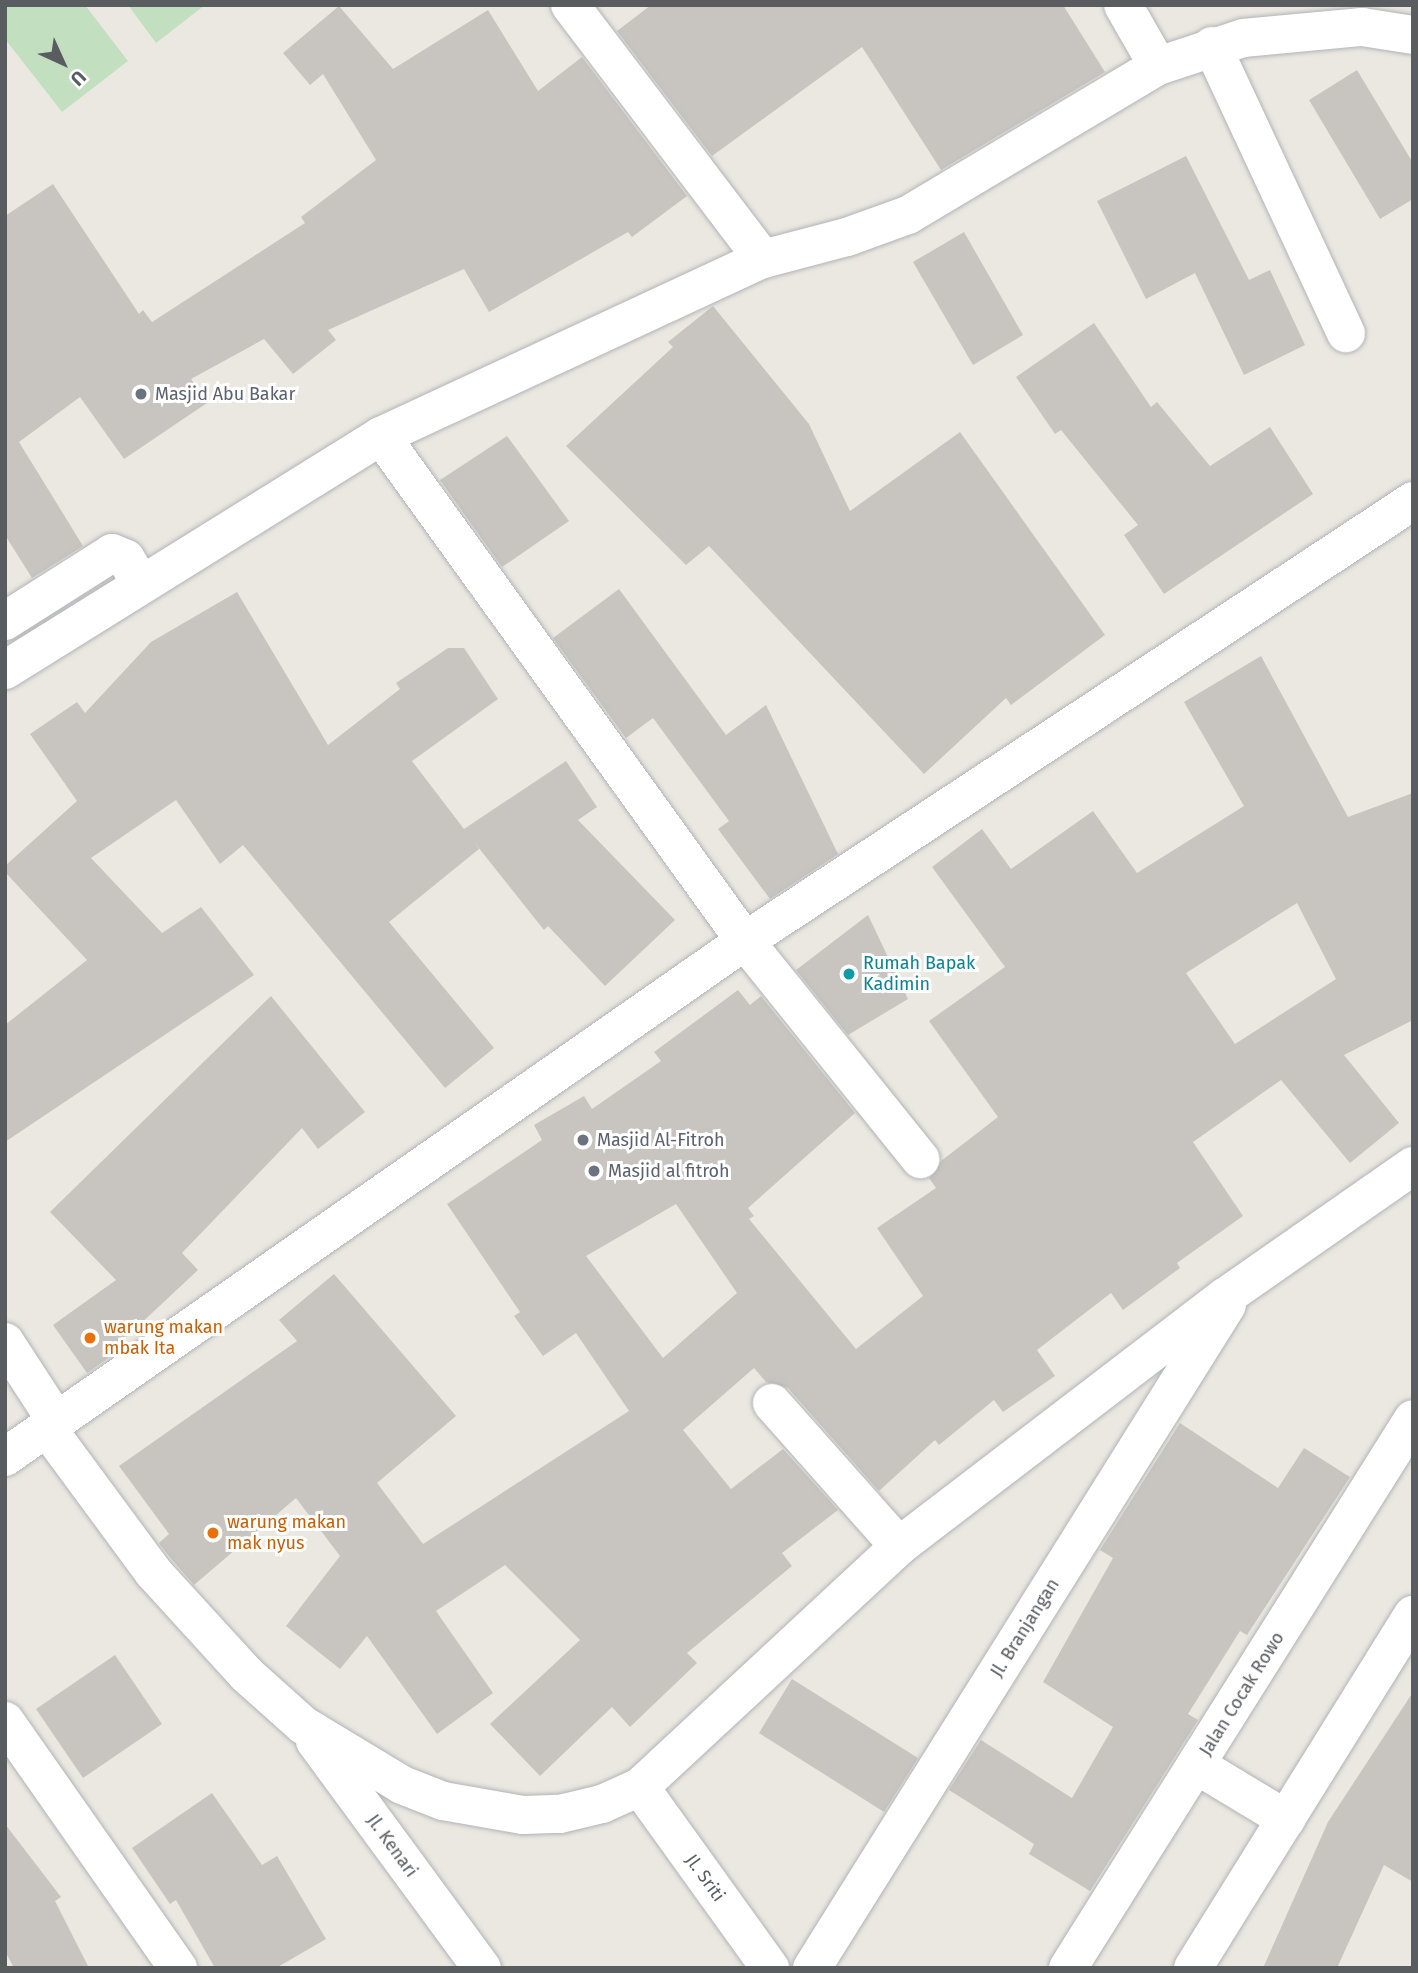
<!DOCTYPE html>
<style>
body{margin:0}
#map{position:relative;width:1418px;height:1973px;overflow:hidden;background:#ebe8e1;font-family:"Fira Sans",sans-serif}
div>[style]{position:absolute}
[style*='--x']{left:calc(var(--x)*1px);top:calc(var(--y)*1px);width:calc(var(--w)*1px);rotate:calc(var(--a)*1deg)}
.green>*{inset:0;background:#c2e0bf}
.building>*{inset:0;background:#c8c5c0}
.roads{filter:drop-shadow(0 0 2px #b1b4b7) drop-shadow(0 0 2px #b1b4b7)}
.minor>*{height:38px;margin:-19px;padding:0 19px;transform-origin:19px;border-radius:19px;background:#fff}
.dots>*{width:19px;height:19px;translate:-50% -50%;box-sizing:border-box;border:4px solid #fff;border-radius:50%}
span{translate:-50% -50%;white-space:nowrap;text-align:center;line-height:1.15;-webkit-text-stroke:6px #fff;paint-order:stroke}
.worship-label{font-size:18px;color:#5b616d}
.left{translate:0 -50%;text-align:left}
.culture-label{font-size:18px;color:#0d838f}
.food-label{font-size:18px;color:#c56008}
.street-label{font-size:18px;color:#595d60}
.frame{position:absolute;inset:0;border:7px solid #595d60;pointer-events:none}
.north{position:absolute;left:28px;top:28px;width:70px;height:70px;-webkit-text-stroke:5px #fff;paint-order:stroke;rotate:135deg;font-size:19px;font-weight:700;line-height:28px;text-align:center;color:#595d60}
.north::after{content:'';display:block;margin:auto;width:24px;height:32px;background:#595d60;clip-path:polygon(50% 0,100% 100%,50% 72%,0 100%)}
</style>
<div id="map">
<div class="green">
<div style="clip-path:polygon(5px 5px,85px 5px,128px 61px,62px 112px,5px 39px)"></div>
<div style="clip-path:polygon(128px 5px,205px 5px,156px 43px)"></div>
</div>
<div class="building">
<div style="clip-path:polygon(651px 5px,1063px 5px,1105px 72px,941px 170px,862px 47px,712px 156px,617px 31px)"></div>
<div style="clip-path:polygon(339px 6px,393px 69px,488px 10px,538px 91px,582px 57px,687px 196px,632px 237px,628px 232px,489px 312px,464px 269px,328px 330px,336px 340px,293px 374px,264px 339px,191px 379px,207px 403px,124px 459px,80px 397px,19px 442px,83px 546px,32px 578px,5px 535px,5px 216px,53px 184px,139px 314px,143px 310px,152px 322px,305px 223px,301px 217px,376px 160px,323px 74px,310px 85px,283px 53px)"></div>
<div style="clip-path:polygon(1357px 70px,1413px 163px,1413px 199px,1380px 219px,1309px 100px)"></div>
<div style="clip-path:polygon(1186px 156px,1249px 280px,1270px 270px,1305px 345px,1244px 375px,1195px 273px,1146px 299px,1097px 201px)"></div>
<div style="clip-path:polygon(964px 232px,1023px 335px,973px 365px,913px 262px)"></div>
<div style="clip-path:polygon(713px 306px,809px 424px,850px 511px,960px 432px,1105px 635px,1011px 705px,1006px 698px,924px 774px,709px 546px,686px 565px,566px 446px,673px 347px,668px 342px)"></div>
<div style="clip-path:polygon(1094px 323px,1151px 407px,1157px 402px,1210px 466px,1270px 427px,1313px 494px,1164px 594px,1124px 535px,1138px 525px,1061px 430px,1055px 434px,1016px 377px)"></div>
<div style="clip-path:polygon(507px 436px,569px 521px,502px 567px,440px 480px)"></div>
<div style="clip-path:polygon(619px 589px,726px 735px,766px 705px,838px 854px,770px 899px,718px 829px,729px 821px,653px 718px,626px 738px,553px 638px)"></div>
<div style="clip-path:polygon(237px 592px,328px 745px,400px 689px,396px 683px,448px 648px,464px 648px,498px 699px,412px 761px,464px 829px,566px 761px,597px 807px,578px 820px,675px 920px,605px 986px,548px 926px,544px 930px,474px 842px,479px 849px,389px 922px,494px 1048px,445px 1088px,243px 845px,220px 864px,176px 800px,91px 858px,162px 933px,201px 907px,254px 975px,5px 1142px,5px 1025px,87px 960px,5px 872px,5px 866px,77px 801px,30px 734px,77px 702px,85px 713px,151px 642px)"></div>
<div style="clip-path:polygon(evenodd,1261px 656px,1348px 817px,1413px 793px,1413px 1020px,1344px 1055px,1399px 1123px,1350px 1163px,1281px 1080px,1193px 1142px,1243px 1216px,1177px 1263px,1180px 1268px,1123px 1310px,1111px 1293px,1037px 1350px,1055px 1376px,1003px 1412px,994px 1400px,939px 1445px,935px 1440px,879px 1491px,788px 1388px,766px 1382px,754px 1368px,683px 1430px,731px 1489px,783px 1449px,838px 1510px,782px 1553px,792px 1566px,687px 1653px,697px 1663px,630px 1727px,612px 1707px,540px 1776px,490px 1724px,580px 1640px,505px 1565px,436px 1611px,493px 1693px,437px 1734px,367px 1636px,340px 1669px,286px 1626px,340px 1556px,296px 1498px,194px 1585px,168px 1555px,159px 1543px,169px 1534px,119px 1466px,297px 1341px,279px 1320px,334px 1274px,456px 1416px,377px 1483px,423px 1544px,629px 1411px,576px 1333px,543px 1356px,514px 1316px,520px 1312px,447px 1204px,542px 1140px,534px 1125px,584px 1096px,592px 1109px,661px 1061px,654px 1052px,738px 990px,750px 1005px,761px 996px,855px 1113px,748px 1208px,754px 1216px,749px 1219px,856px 1349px,923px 1296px,877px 1228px,936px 1188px,929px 1178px,941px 1161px,998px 1117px,929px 1021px,1005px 967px,932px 867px,982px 829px,1011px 869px,1093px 811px,1137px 873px,1244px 806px,1184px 702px,1261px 656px,1297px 903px,1336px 979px,1235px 1044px,1186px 973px,1297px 903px,1261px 656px,676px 1204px,737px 1293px,663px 1358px,586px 1256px,676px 1204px)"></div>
<div style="clip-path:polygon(868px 915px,908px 999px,848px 1035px,796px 970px)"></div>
<div style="clip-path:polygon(271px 996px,365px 1112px,318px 1149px,302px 1128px,182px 1253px,198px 1270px,121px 1342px,124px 1347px,87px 1373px,53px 1325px,116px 1280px,50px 1212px)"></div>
<div style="clip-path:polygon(1180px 1423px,1278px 1488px,1304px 1448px,1350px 1477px,1247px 1635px,1240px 1631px,1188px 1714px,1198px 1720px,1090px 1891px,1029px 1854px,1034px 1844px,949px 1790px,981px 1740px,1072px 1798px,1113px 1727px,1043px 1682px,1113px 1558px,1100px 1550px)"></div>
<div style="clip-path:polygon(115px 1655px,162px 1724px,83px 1778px,36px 1709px)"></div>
<div style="clip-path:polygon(792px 1679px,918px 1758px,884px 1812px,759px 1733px)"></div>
<div style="clip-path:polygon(1413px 1692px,1413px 1882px,1384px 1865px,1337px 1968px,1263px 1968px,1328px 1822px)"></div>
<div style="clip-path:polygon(212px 1793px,262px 1865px,277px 1856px,326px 1939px,276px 1968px,215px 1968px,176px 1900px,170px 1904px,132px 1848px)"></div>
<div style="clip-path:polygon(5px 1824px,61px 1897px,55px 1901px,89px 1968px,14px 1968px,5px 1951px)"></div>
</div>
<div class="roads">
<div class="minor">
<div style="--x:570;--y:5;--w:319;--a:52.8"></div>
<div style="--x:1123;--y:5;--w:70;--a:60.2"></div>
<div style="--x:1212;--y:46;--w:317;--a:65"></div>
<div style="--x:381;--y:436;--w:623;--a:54.22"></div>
<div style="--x:745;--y:941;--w:280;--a:51.2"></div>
<div style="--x:5;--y:621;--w:127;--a:-32.4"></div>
<div style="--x:112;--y:553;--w:15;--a:23"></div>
<div style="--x:126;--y:559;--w:29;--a:59"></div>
<div style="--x:5;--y:670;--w:443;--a:-31.9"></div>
<div style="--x:381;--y:436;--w:421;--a:-24.9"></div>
<div style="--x:763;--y:259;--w:87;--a:-14.7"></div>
<div style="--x:847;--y:237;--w:65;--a:-19.8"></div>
<div style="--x:908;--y:215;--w:291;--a:-30.8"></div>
<div style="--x:1158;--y:66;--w:89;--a:-18.2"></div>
<div style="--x:1243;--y:38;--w:120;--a:-5.3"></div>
<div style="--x:1362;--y:27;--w:52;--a:8.9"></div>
<div style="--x:5;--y:1342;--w:95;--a:57"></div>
<div style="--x:772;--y:1403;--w:191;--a:48.4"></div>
<div style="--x:47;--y:1428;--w:179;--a:53.6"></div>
<div style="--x:153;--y:1572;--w:138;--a:47.6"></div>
<div style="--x:246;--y:1674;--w:76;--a:41.8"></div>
<div style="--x:303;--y:1725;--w:116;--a:31.2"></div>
<div style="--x:402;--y:1785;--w:44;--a:21.3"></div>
<div style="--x:443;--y:1801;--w:81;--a:9.9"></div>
<div style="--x:523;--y:1815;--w:37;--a:-2"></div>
<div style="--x:560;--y:1814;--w:43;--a:-13.4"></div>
<div style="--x:602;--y:1804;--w:42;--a:-24.1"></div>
<div style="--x:640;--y:1787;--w:354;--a:-42.9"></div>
<div style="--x:899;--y:1546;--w:410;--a:-37.4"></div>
<div style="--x:1225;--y:1297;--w:229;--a:-34.9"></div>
<div style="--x:5;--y:1457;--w:902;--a:-34.89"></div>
<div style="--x:745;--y:941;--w:800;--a:-33.37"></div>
<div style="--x:5;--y:1721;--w:302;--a:55"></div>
<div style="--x:315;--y:1741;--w:282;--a:53.7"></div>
<div style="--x:1198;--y:1766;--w:103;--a:31.1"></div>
<div style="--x:640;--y:1787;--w:223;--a:54.3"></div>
<div style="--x:812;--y:1968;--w:782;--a:-57.96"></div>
<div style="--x:1068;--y:1968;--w:648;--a:-57.85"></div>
<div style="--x:1193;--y:1968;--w:416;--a:-58.1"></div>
</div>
</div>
<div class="dots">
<div style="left:141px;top:394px;background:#6b7280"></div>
<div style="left:849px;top:974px;background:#0f9aa8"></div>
<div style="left:583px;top:1140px;background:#6b7280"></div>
<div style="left:594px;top:1171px;background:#6b7280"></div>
<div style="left:90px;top:1338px;background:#e8710a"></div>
<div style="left:213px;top:1533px;background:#e8710a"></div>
</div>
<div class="worship-label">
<span class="left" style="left:155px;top:394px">Masjid Abu Bakar</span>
<span class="left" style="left:597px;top:1140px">Masjid Al-Fitroh</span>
<span class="left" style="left:608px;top:1171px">Masjid al fitroh</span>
</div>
<div class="culture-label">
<span class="left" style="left:863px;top:974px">Rumah Bapak<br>Kadimin</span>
</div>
<div class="food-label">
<span class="left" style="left:104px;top:1338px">warung makan<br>mbak Ita</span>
<span class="left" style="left:227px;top:1533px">warung makan<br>mak nyus</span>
</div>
<div class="street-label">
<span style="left:1025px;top:1628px;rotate:-58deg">Jl. Branjangan</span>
<span style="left:1242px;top:1694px;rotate:-58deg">Jalan Cocak Rowo</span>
<span style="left:392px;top:1846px;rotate:54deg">Jl. Kenari</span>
<span style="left:705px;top:1878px;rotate:54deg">Jl. Sriti</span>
</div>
<div class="frame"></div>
<div class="north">U</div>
</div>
